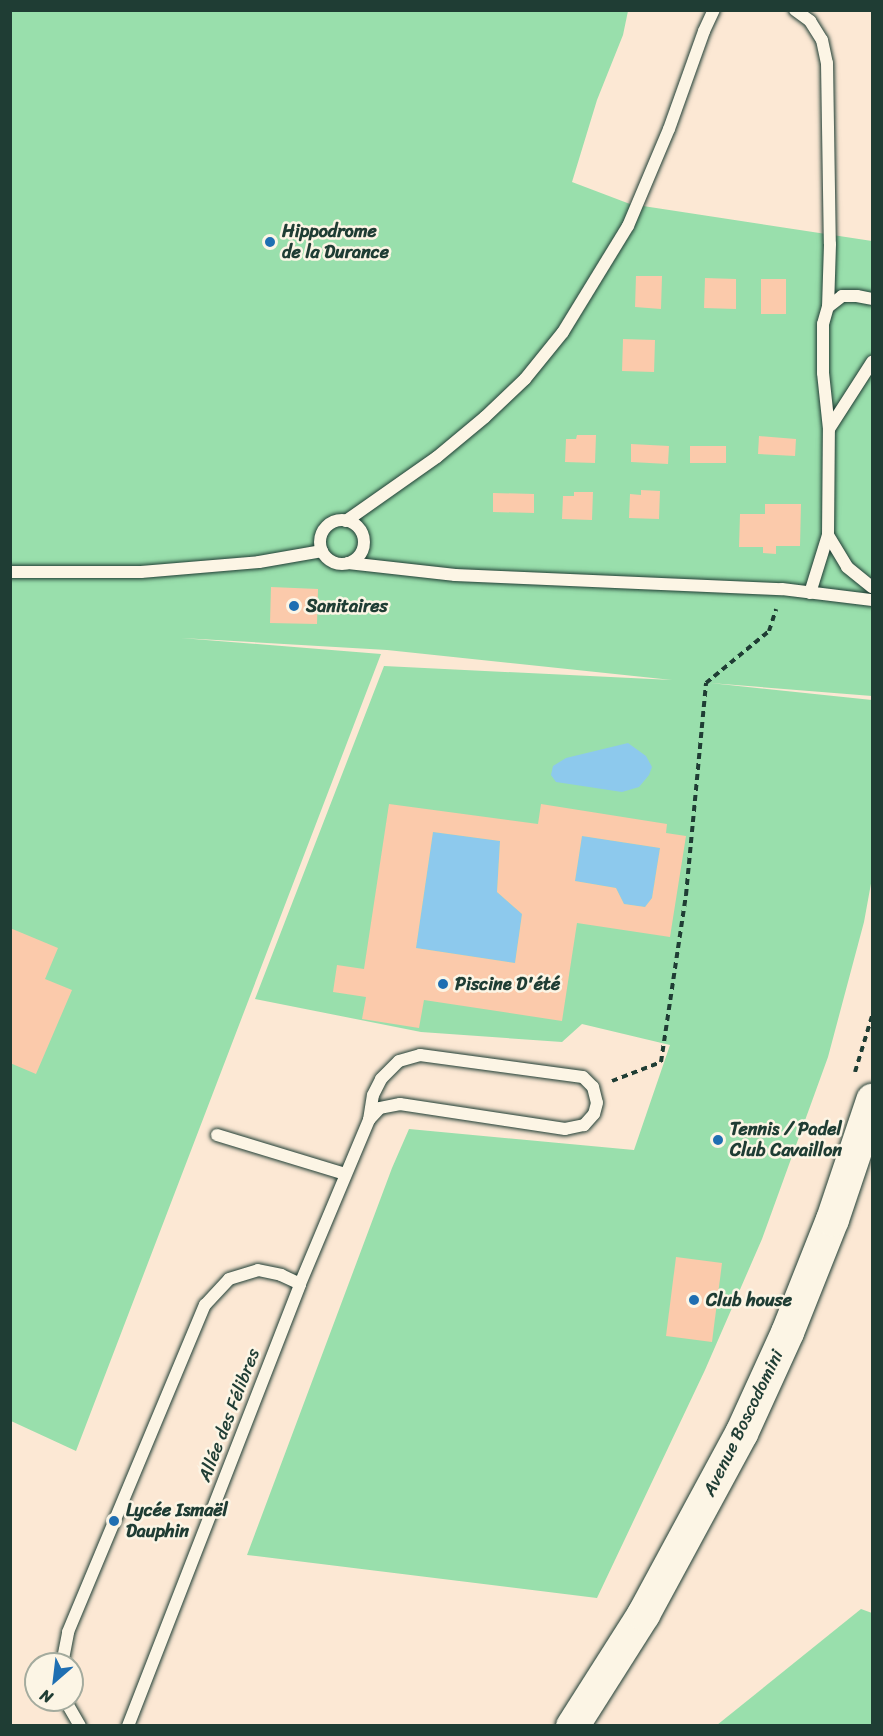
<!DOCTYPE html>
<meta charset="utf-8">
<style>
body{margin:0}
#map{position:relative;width:883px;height:1736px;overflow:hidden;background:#fce8d4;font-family:Sriracha,sans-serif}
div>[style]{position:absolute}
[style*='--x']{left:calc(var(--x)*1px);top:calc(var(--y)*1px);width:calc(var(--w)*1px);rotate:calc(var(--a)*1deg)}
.green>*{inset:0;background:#99dfac}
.water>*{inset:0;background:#8dc9ed}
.building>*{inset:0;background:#fbcaab}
.path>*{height:4px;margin-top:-2px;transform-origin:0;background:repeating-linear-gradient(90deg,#1f3d34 0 6px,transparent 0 10.5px)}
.roads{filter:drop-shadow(0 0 2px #1f3d34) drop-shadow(0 0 2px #1f3d34)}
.service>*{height:12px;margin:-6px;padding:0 6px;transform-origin:6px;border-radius:6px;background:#fcf5e5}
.service>.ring{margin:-6px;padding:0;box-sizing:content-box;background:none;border:12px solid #fcf5e5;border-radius:50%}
.secondary>*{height:33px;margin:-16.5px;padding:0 16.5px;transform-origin:16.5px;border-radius:16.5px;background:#fcf5e5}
.dots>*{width:16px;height:16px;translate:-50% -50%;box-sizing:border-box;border:3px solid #fcf5e5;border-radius:50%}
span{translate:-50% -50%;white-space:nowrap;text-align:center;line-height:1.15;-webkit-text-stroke:5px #fcf5e5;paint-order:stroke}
.poi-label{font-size:18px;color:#1f3d34;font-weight:700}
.left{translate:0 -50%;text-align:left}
.street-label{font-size:18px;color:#1f3d34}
.frame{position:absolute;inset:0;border:12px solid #1f3d34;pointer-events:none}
.north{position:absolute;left:24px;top:1652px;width:60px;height:60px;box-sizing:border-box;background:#fcf5e5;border:2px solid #a4ab9e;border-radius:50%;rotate:208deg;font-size:16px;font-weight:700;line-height:24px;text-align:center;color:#1f3d34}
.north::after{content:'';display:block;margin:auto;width:21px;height:27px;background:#1f6fb2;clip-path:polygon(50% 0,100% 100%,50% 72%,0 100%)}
</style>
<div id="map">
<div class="green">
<div style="clip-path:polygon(11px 11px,628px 11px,623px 35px,597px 100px,572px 182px,630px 204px,872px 241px,872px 696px,710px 683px,872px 700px,872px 878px,864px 922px,828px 1057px,762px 1239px,705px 1370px,597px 1598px,247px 1555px,392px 1168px,409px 1129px,634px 1150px,670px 1045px,582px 1024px,562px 1042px,421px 1032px,255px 999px,384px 666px,672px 680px,387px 650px,181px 638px,381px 654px,76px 1451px,11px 1421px)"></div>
<div style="clip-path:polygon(861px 1609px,872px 1613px,872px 1725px,717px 1725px)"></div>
</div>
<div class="water">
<div style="clip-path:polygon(628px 743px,646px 756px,652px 767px,649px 775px,639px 787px,622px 792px,556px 782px,551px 775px,553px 766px,566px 758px)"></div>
<div style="clip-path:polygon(433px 832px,500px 841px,497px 892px,522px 914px,515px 963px,416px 948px)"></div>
<div style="clip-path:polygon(582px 836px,660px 848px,652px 898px,645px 907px,624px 904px,616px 888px,575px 881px)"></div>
</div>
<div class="building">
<div style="clip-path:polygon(636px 276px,662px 276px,661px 309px,635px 307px)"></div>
<div style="clip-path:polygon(705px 278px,736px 279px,736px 309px,704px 308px)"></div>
<div style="clip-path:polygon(761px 279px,786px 279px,786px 314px,761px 314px)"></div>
<div style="clip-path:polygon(623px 339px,655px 340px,654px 372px,622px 371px)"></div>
<div style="clip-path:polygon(577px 435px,596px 435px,595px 463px,565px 462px,566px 439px,576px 439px)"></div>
<div style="clip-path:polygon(759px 436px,796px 439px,795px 456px,758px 454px)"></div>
<div style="clip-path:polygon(631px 444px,669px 446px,668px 464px,631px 462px)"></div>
<div style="clip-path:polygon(690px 446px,726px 446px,726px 463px,690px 463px)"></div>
<div style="clip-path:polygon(641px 490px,660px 491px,659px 519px,629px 518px,630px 494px,641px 495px)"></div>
<div style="clip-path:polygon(574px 492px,593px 492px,592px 520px,562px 519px,563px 496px,574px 496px)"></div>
<div style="clip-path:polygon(493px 493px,534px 494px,534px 513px,493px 512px)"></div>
<div style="clip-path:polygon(765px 504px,801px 504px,800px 546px,776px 546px,776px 554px,763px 553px,763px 547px,739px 547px,740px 514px,765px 514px)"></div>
<div style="clip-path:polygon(271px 587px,318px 589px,317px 624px,270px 623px)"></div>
<div style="clip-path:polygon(evenodd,389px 804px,538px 824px,541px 804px,667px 824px,666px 833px,686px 836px,670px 937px,577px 923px,562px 1021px,424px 1000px,419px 1028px,362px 1019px,366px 997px,333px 992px,337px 965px,364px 969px,389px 804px,433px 832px,500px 841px,497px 892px,522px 914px,515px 963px,416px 948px,433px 832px,389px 804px,582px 836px,660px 848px,652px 898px,645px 907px,624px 904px,616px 888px,575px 881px,582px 836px)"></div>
<div style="clip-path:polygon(10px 928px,58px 948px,45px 979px,72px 990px,36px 1074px,10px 1063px)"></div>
<div style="clip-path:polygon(676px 1257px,722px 1263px,712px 1342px,666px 1336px)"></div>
</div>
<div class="path">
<div style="--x:855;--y:1072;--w:59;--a:-73.1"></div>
<div style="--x:612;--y:1081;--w:53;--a:-21.2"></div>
<div style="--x:661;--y:1062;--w:169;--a:-81.5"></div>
<div style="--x:686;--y:895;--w:213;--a:-84.6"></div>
<div style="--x:706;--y:683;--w:82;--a:-39.5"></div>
<div style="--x:769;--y:631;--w:23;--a:-72"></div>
</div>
<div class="roads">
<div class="service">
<div style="--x:795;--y:10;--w:19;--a:36"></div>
<div style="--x:810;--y:21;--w:22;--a:58"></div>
<div style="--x:822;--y:40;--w:24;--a:78"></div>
<div style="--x:827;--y:63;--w:181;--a:89.1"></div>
<div style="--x:830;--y:244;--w:63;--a:91.8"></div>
<div style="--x:829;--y:429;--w:80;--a:-57.3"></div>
<div class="ring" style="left:320px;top:520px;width:32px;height:32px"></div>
<div style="--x:346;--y:521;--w:111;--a:-35.1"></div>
<div style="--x:437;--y:457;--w:62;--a:-39.8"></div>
<div style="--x:485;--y:417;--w:55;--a:-43.5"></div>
<div style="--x:525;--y:379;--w:60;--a:-51"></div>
<div style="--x:563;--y:332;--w:124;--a:-58.5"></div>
<div style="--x:628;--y:226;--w:105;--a:-67.1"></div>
<div style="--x:669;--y:129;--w:104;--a:-70.3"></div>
<div style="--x:704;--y:31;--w:23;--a:-65"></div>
<div style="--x:828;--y:535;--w:37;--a:59"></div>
<div style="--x:847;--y:567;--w:32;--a:39"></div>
<div style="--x:348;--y:563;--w:108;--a:6.4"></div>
<div style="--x:455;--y:575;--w:327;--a:2.5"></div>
<div style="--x:782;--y:589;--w:91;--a:7"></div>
<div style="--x:10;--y:572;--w:131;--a:0"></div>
<div style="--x:141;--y:572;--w:118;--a:-4.8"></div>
<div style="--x:259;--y:562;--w:64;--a:-9.9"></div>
<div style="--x:810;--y:593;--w:61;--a:-72.8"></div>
<div style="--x:828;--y:535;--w:106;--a:-89.5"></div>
<div style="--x:829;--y:429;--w:56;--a:-96.1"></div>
<div style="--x:823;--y:373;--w:49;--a:-90"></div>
<div style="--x:823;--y:324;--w:18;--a:-74"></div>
<div style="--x:828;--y:307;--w:18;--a:-38"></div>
<div style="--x:842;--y:296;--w:15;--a:0"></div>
<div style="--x:857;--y:296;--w:15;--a:11"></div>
<div style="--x:217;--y:1135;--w:134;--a:16.9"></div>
<div style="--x:62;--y:1664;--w:33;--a:-79"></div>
<div style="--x:68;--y:1632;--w:355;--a:-67.3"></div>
<div style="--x:205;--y:1305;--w:35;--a:-47"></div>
<div style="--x:229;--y:1279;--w:30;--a:-17"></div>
<div style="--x:258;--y:1270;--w:24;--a:12"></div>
<div style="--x:281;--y:1275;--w:21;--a:25"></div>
<div style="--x:65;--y:1700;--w:30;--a:60"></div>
<div style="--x:128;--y:1726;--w:474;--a:-68.7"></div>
<div style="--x:300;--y:1284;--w:178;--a:-67.2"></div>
<div style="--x:369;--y:1120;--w:25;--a:-81"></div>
<div style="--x:373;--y:1095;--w:18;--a:-63"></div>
<div style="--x:381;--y:1079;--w:25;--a:-45"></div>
<div style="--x:399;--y:1061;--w:22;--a:-16"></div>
<div style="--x:420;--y:1055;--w:164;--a:7.7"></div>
<div style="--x:583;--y:1077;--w:14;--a:45"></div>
<div style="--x:593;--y:1087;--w:16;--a:76"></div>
<div style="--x:597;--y:1103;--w:11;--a:105"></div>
<div style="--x:594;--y:1114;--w:15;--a:132"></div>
<div style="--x:584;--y:1125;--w:19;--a:168"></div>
<div style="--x:565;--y:1129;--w:167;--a:-171.4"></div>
<div style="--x:400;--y:1104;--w:20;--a:169"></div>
<div style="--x:380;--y:1108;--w:16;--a:133"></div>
</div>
<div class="secondary">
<div style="--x:572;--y:1726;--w:133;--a:-57.6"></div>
<div style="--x:643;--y:1614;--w:206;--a:-61.6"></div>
<div style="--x:741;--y:1433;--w:111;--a:-65.5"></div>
<div style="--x:787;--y:1332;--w:122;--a:-68.3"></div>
<div style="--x:832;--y:1219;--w:126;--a:-71.4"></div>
</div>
</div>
<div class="dots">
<div style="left:270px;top:242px;background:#1f6fb2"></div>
<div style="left:294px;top:606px;background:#1f6fb2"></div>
<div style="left:443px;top:984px;background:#1f6fb2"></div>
<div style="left:718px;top:1140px;background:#1f6fb2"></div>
<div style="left:694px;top:1300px;background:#1f6fb2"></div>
<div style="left:114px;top:1521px;background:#1f6fb2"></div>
</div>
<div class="poi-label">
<span class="left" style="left:282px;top:242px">Hippodrome<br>de la Durance</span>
<span class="left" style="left:306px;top:606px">Sanitaires</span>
<span class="left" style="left:455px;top:984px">Piscine D'été</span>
<span class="left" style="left:730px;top:1140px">Tennis / Padel<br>Club Cavaillon</span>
<span class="left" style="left:706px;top:1300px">Club house</span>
<span class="left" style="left:126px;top:1521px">Lycée Ismaël<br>Dauphin</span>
</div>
<div class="street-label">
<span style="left:229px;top:1415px;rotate:-69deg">Allée des Félibres</span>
<span style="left:743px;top:1423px;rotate:-64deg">Avenue Boscodomini</span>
</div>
<div class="frame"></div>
<div class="north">N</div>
</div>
